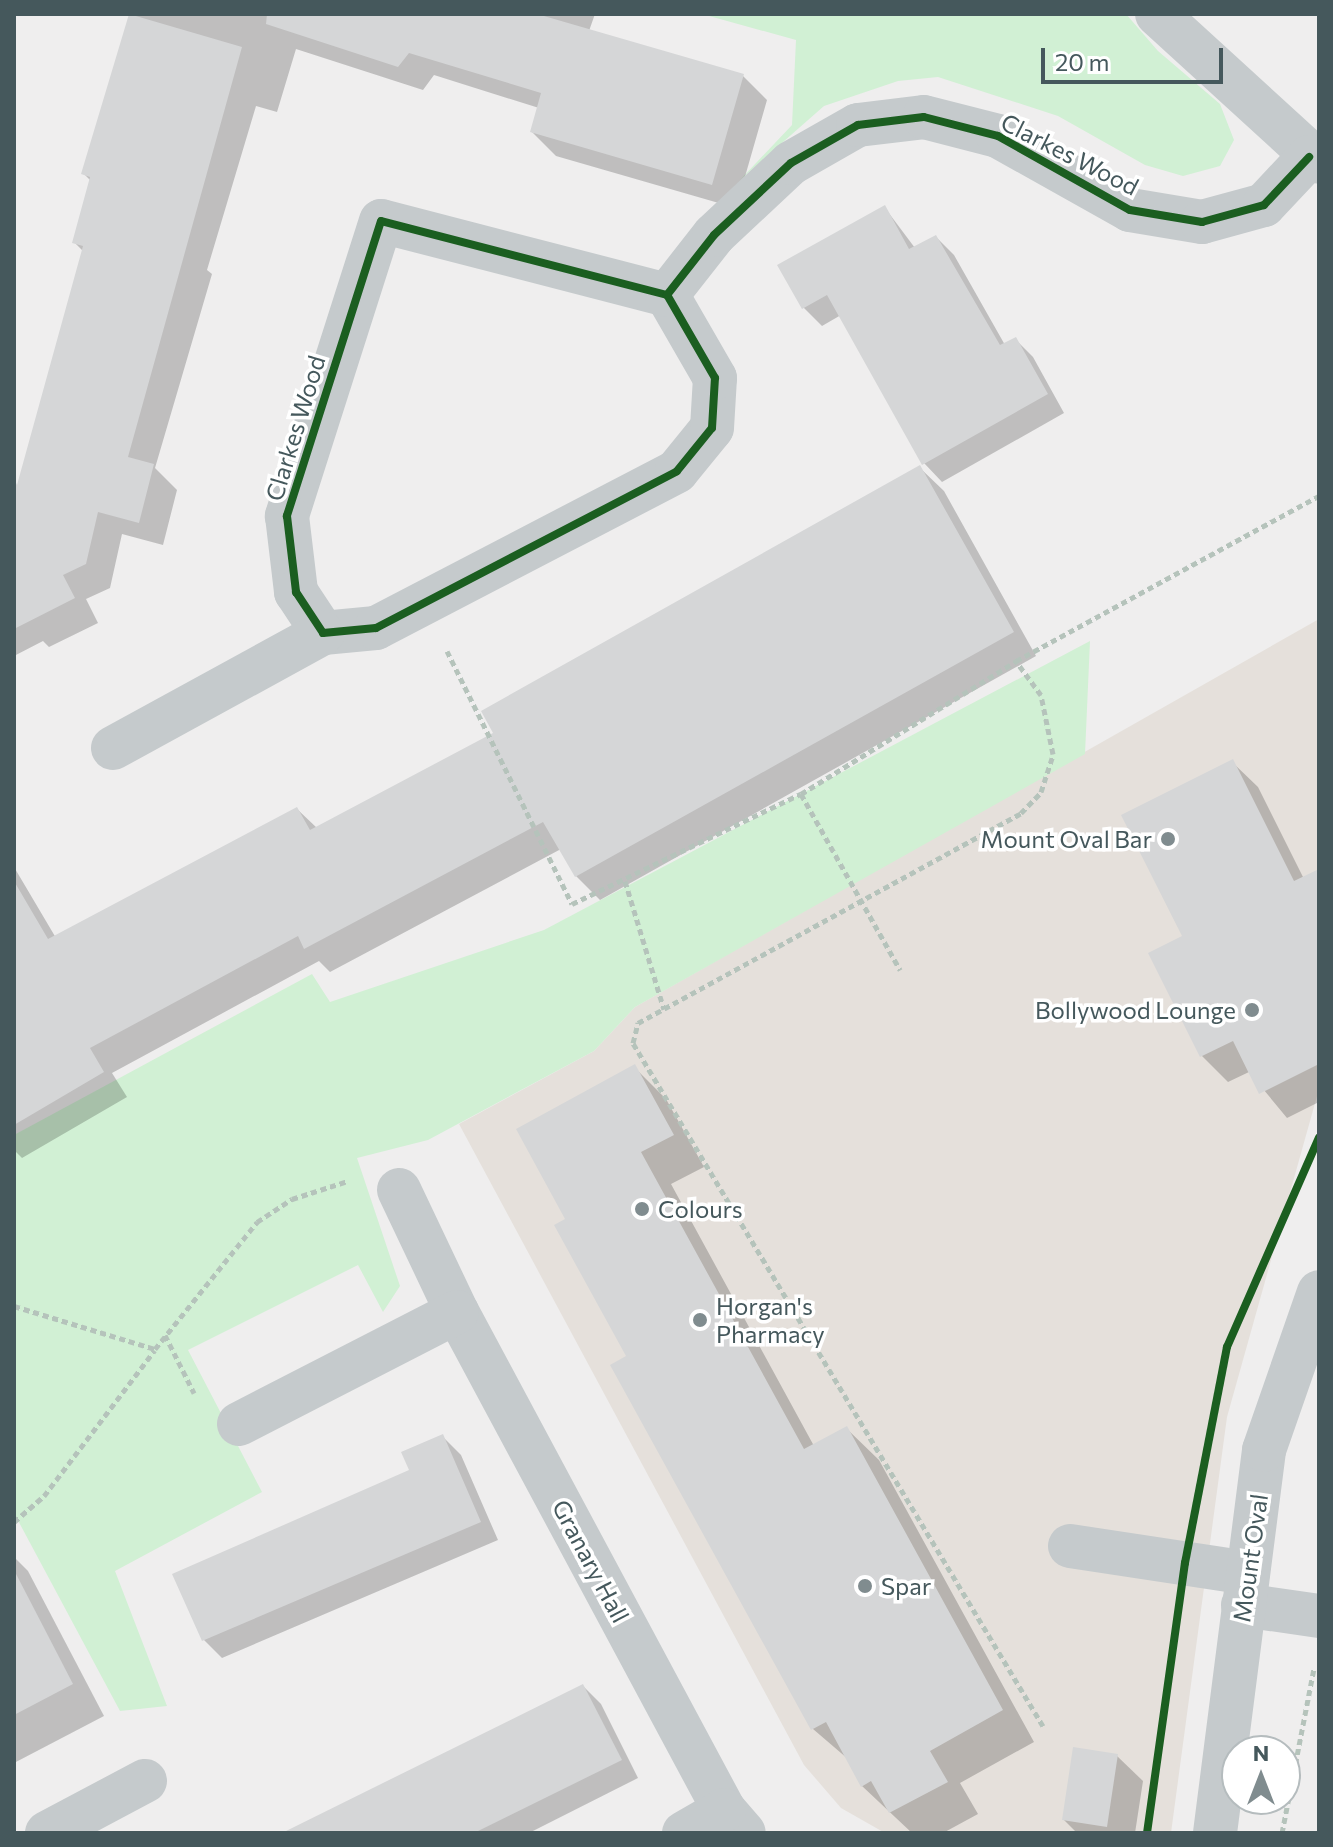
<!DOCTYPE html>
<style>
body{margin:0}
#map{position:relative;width:1333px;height:1847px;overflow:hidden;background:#efeeee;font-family:Commissioner,sans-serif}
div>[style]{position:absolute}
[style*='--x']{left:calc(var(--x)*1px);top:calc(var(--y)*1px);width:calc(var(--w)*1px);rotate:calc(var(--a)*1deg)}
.commercial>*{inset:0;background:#e5e0db}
.green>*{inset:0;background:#d1f0d4}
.shadow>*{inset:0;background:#0003}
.building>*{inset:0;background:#d5d6d7}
.path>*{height:5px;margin-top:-2.5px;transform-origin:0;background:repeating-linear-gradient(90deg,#b5c3bb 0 6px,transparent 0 10px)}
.minor>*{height:44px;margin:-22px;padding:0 22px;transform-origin:22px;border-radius:22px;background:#c5cacc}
.cycleway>*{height:8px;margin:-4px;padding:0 4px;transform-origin:4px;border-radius:4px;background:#1b5e20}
.dots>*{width:22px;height:22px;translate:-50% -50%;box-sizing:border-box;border:4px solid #fff;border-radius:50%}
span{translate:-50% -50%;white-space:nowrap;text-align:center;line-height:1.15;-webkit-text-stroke:7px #fff;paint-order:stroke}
.street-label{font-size:24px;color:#45585c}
.poi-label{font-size:24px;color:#45585c}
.right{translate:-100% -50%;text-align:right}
.left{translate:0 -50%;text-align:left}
.frame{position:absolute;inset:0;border:16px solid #45585c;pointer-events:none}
.north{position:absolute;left:1221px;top:1735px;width:80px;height:80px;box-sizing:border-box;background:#fff;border:2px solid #b5bcbe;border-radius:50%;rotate:0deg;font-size:22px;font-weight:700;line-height:32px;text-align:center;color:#45585c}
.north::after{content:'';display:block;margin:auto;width:28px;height:36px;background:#808c8f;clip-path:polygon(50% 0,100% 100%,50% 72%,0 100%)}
.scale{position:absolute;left:1041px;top:48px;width:182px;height:36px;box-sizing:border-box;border:4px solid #45585c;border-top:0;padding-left:10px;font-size:24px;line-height:28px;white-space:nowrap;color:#45585c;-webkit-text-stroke:6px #fff;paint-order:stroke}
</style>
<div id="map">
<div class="commercial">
<div style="clip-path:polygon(1319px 619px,1319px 1089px,1227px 1417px,1171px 1833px,885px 1833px,841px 1808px,804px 1765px,459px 1124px,594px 1051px,635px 1007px)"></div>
</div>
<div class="green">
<div style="clip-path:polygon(702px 14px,1126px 14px,1158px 51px,1220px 104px,1234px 140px,1220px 166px,1183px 176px,1145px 165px,1058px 116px,938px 77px,898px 81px,824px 106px,740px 180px,792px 125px,796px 40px)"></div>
<div style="clip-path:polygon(1090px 641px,1085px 754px,635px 1007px,594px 1051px,428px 1140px,357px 1158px,400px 1286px,383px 1312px,358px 1265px,188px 1350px,262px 1492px,115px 1571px,167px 1706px,120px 1711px,14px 1513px,14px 1135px,312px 974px,330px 1002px,544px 930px)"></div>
</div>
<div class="shadow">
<div style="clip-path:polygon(131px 14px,595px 14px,589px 31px,743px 76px,767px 100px,736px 208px,556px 156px,532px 132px,539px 108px,434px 75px,423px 90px,296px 49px,277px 112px,256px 106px,207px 270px,212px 274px,155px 468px,177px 490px,163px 545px,122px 534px,110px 588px,86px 599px,98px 623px,49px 647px,43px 641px,14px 656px,14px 508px,84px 252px,74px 242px,91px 181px,83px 173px)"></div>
<div style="clip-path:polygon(885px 208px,915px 248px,936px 237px,954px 255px,1005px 345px,1015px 339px,1033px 357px,1064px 413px,942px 482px,924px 463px,841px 315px,822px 326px,804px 308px,780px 266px)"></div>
<div style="clip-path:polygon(920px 468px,944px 491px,1036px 656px,600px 900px,576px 876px,561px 849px,330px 972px,319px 961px,112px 1073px,127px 1097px,22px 1158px,14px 1150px,14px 867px,56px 938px,297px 809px,317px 828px,496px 733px)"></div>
<div style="clip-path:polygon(1232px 762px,1258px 787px,1304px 879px,1319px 875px,1319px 1102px,1287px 1118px,1249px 1072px,1228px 1082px,1202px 1056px,1150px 954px,1185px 937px)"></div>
<div style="clip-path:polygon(634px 1067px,666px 1099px,704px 1167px,671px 1184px,814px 1446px,847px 1429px,879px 1460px,1034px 1742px,960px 1783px,978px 1814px,943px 1833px,912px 1833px,862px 1786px,848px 1759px,813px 1729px,612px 1365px,629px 1357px,568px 1220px)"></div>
<div style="clip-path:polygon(443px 1437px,461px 1455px,498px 1540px,222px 1658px,204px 1640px,175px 1575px,411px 1471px)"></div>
<div style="clip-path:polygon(14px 1557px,28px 1571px,104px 1716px,14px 1763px)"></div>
<div style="clip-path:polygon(583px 1686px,601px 1704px,638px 1778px,529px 1833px,306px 1833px)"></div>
<div style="clip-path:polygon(1117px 1756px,1143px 1781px,1135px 1833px,1077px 1833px,1064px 1820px)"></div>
</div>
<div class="building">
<div style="clip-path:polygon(129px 14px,242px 47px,128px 457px,154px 464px,139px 523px,98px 512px,86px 564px,63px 575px,75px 598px,14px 629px,14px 478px,17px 485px,83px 246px,72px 243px,90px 177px,81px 174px)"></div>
<div style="clip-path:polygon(267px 14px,537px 14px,744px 74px,712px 185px,530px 132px,541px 93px,409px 53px,398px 67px,266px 24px)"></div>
<div style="clip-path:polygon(885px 205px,909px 249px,936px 235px,1000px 345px,1016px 337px,1048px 394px,922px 465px,827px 295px,802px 309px,777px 265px)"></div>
<div style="clip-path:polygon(920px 465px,1014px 632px,575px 877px,543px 822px,304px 949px,298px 936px,90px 1048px,104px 1072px,14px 1125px,14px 881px,48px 939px,297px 807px,310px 830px,493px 733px,481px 711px)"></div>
<div style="clip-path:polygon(1233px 759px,1294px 881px,1319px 869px,1319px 1064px,1259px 1094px,1233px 1041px,1200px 1057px,1148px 953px,1182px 936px,1121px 815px)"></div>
<div style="clip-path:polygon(635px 1064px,674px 1135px,641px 1152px,804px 1449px,847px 1426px,1003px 1710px,930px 1751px,948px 1782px,889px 1813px,871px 1781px,861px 1787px,826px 1722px,811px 1730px,610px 1365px,626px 1356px,554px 1225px,565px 1219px,516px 1129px)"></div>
<div style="clip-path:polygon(443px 1434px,481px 1522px,202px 1641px,172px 1574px,409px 1470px,401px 1452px)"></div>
<div style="clip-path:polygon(14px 1570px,73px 1684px,14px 1715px)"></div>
<div style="clip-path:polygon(583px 1684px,622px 1760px,474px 1833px,282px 1833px)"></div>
<div style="clip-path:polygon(1073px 1747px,1118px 1754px,1107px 1827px,1062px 1820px)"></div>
</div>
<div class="path">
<div style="--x:447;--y:651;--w:282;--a:63.7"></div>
<div style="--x:572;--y:904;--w:254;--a:-25.7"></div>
<div style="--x:801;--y:794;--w:253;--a:-31.7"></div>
<div style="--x:801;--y:794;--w:202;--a:60.6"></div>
<div style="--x:625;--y:881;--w:134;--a:73.1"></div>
<div style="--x:14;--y:1306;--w:147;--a:17"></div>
<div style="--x:155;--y:1349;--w:163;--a:-51.2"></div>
<div style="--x:257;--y:1222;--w:42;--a:-33.3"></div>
<div style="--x:292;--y:1199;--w:59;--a:-17.8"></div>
<div style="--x:165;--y:1335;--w:65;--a:63.4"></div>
<div style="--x:1213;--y:1421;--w:75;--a:-79.3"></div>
<div style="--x:1227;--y:1347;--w:229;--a:-66.3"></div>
<div style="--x:1195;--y:1512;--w:39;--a:-80"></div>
<div style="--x:14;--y:1522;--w:40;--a:-41"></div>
<div style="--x:44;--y:1496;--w:183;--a:-52.8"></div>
<div style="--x:1043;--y:1726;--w:797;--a:-120.98"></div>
<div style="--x:633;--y:1043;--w:21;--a:-76"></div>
<div style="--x:638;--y:1023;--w:437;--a:-28.7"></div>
<div style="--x:1021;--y:813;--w:29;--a:-46"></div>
<div style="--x:1041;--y:792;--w:40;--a:-72"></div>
<div style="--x:1053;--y:754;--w:60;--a:-101.5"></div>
<div style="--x:1041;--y:695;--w:42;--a:-126.3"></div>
<div style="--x:1016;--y:661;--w:345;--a:-28.6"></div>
<div style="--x:1147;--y:1833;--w:219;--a:-81.9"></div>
<div style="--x:1282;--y:1833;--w:167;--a:-79"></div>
</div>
<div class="minor">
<div style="--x:1157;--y:14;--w:219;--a:42.4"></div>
<div style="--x:667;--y:295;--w:295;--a:-165.5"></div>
<div style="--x:381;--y:221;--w:310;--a:107.7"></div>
<div style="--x:287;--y:516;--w:77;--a:83.2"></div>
<div style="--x:296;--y:592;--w:49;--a:56.6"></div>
<div style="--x:323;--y:633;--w:53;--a:-5.4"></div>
<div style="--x:376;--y:628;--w:339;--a:-27.5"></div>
<div style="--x:677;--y:471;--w:55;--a:-50.9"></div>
<div style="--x:712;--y:428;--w:50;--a:-86.6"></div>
<div style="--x:715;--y:378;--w:96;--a:-120"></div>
<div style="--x:667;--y:295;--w:76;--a:-51.9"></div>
<div style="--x:714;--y:235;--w:105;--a:-43.1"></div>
<div style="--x:791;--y:163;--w:77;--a:-29.6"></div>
<div style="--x:858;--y:125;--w:66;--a:-6.9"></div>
<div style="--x:924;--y:117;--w:76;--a:14.4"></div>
<div style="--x:998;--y:136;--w:151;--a:29.3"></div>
<div style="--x:1130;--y:210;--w:73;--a:9.5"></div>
<div style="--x:1202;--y:222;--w:64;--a:-15.3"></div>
<div style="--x:1264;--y:205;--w:66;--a:-46.8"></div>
<div style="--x:113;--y:748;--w:239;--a:-28.7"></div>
<div style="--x:399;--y:1190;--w:135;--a:64.6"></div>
<div style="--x:457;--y:1312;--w:565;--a:61.8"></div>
<div style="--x:724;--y:1810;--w:30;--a:49"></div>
<div style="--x:239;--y:1424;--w:245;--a:-27.2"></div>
<div style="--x:1070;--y:1546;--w:180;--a:8.6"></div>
<div style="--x:1243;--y:1605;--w:77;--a:8.2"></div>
<div style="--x:47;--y:1833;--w:111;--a:-28"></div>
<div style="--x:684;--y:1833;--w:46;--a:-29.9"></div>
<div style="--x:1215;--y:1833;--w:386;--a:-82.7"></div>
<div style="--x:1264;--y:1450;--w:167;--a:-70.8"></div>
</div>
<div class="cycleway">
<div style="--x:667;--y:295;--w:295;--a:-165.5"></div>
<div style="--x:381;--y:221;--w:310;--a:107.7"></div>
<div style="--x:287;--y:516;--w:77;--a:83.2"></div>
<div style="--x:296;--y:592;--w:49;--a:56.6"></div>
<div style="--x:323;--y:633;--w:53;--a:-5.4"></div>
<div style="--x:376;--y:628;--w:339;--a:-27.5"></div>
<div style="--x:677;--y:471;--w:55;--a:-50.9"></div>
<div style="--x:712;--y:428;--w:50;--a:-86.6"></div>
<div style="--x:715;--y:378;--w:96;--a:-120"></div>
<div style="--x:667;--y:295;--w:76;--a:-51.9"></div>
<div style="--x:714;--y:235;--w:105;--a:-43.1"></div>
<div style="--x:791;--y:163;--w:77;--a:-29.6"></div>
<div style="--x:858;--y:125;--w:66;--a:-6.9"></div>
<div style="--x:924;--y:117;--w:76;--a:14.4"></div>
<div style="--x:998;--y:136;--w:151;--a:29.3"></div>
<div style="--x:1130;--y:210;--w:73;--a:9.5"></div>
<div style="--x:1202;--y:222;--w:64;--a:-15.3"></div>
<div style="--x:1264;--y:205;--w:66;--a:-46.8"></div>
<div style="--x:1147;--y:1833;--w:273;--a:-82"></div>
<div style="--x:1185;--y:1563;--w:220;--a:-79"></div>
<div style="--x:1227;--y:1347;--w:229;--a:-66.3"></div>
</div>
<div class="dots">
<div style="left:1168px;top:839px;background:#808c8f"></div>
<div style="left:1252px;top:1010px;background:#808c8f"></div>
<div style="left:642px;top:1209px;background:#808c8f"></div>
<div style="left:700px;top:1320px;background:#808c8f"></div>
<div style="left:865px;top:1586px;background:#808c8f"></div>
</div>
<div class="street-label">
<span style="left:1070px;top:154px;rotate:27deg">Clarkes Wood</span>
<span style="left:295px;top:428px;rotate:-73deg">Clarkes Wood</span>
<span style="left:1250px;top:1558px;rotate:-82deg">Mount Oval</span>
<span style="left:591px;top:1561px;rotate:62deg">Granary Hall</span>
</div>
<div class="poi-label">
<span class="right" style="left:1152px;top:839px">Mount Oval Bar</span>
<span class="right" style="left:1236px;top:1010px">Bollywood Lounge</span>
<span class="left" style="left:658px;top:1209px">Colours</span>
<span class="left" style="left:716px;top:1320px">Horgan's<br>Pharmacy</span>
<span class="left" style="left:881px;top:1586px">Spar</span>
</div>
<div class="frame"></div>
<div class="north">N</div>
<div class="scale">20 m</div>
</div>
